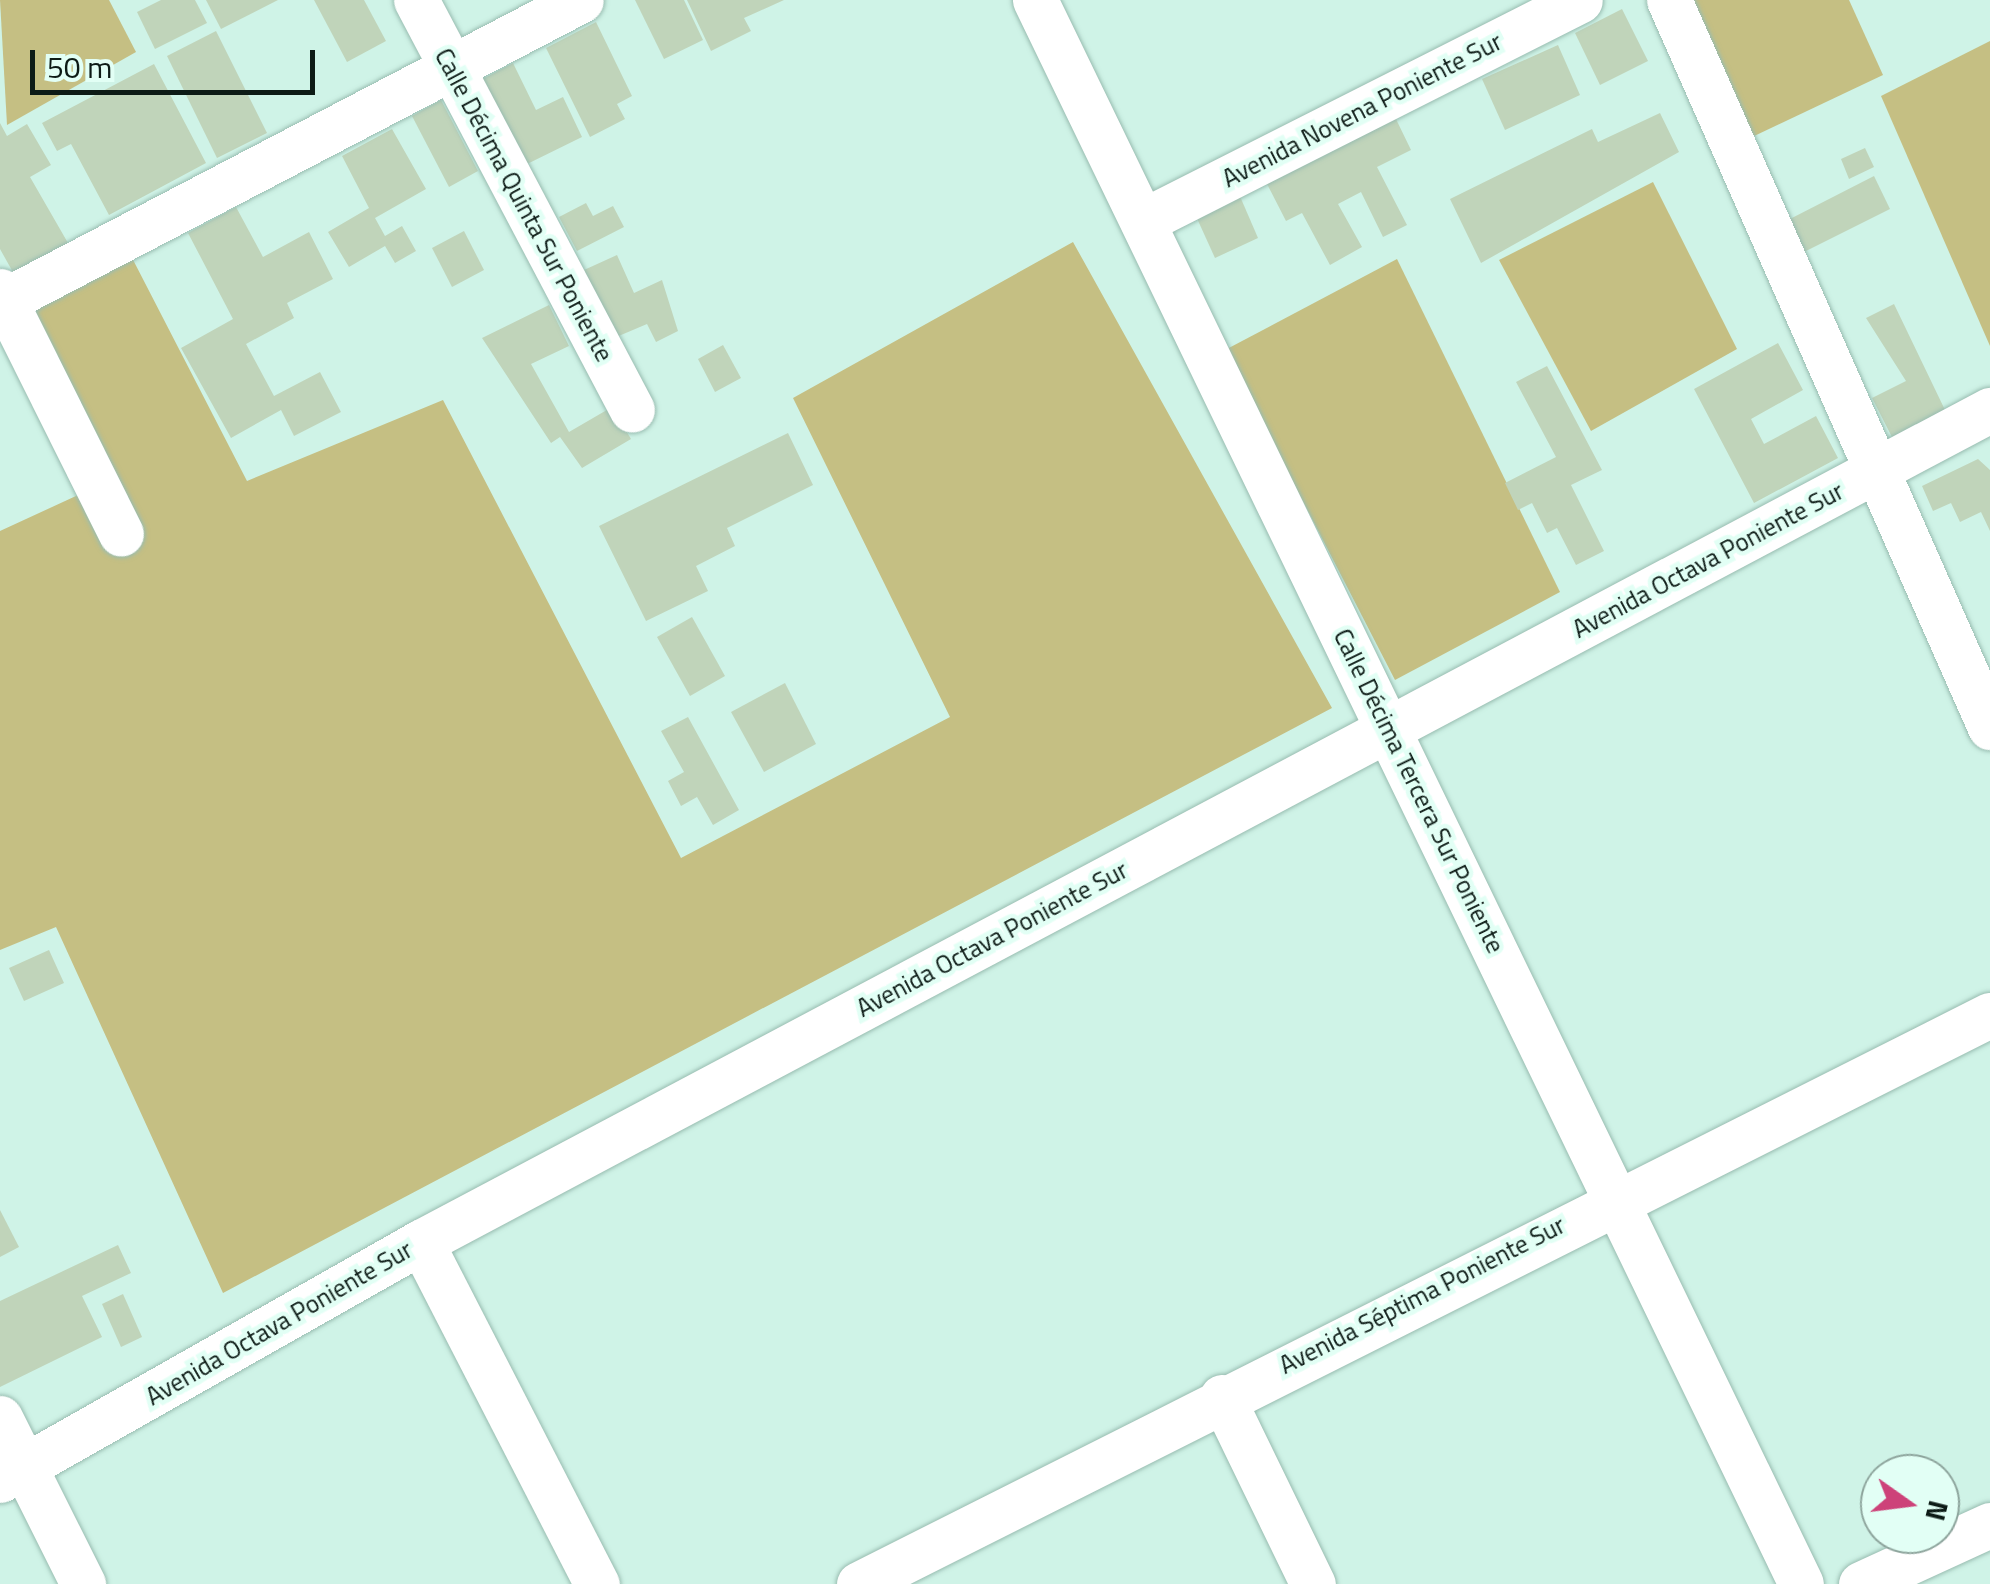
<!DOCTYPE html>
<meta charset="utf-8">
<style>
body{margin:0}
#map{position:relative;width:1990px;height:1584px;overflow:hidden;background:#cff3e7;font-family:"Titillium Web",sans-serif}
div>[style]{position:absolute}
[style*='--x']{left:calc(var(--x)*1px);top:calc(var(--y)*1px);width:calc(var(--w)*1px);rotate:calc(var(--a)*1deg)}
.green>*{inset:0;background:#c5bf83}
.building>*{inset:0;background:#c0d4ba}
.roads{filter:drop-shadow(0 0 2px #98bcb0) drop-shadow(0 0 2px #98bcb0)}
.street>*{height:45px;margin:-22.5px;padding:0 22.5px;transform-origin:22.5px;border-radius:22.5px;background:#fff}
span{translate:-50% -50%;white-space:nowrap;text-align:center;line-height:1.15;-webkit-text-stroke:9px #e2fff5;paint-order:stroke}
.street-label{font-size:25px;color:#0d1b16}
.north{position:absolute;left:1860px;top:1454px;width:100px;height:100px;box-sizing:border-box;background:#e2fff5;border:2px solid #8da49c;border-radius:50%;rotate:104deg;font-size:28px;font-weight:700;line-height:40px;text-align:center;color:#0d1b16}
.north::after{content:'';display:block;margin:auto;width:35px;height:45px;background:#cd4279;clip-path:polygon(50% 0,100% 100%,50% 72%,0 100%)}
.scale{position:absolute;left:30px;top:50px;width:285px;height:45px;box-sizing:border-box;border:5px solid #0d1b16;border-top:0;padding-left:12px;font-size:30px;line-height:35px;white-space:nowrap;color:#0d1b16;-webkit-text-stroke:8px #e2fff5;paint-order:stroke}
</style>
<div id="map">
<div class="green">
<div style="clip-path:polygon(0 0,109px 0,136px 52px,7px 125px)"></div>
<div style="clip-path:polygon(1691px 0,1849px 0,1883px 75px,1750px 138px)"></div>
<div style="clip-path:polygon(1990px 41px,1990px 346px,1881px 96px)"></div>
<div style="clip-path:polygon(1653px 182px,1737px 349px,1591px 431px,1499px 260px)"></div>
<div style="clip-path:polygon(1073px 242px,1332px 708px,223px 1293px,56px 927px,0 950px,0 531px,102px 484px,20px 311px,129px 252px,247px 481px,443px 400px,681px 858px,950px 717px,793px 398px)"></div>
<div style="clip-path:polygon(1397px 259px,1560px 592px,1395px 680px,1225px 350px)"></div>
</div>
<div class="building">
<div style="clip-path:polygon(161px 0,195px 0,207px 23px,155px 49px,137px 12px)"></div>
<div style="clip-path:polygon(206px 0,278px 0,221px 29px)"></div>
<div style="clip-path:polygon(314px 0,364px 0,386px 41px,347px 62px)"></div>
<div style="clip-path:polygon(635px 0,684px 0,703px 40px,664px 59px)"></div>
<div style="clip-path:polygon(687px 0,784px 0,744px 18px,751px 31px,711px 51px)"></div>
<div style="clip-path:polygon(1622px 9px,1648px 61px,1600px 85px,1575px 33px)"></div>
<div style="clip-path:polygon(596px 22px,632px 96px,617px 104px,625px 119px,590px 137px,546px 48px)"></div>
<div style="clip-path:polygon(216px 31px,267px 133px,217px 158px,167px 56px)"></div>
<div style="clip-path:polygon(1558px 45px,1580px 95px,1505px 130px,1482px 79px)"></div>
<div style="clip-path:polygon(513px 63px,536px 110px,563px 97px,582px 137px,521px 167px,479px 81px)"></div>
<div style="clip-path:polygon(154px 64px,206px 163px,109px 215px,71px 144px,57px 151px,42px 123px)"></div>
<div style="clip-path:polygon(441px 100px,478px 171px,449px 187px,412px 116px)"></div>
<div style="clip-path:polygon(1660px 113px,1679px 152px,1481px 263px,1450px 199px,1592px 129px,1598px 142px)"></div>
<div style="clip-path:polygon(1395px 117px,1411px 150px,1377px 167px,1407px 225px,1383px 237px,1361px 192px,1338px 204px,1362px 247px,1330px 265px,1302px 213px,1286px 221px,1266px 182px)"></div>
<div style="clip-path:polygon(0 123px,7px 136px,27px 124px,51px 165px,30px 177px,68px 243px,14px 274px,0 249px)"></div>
<div style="clip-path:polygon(392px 129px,426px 189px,375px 218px,385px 236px,402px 226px,416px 251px,395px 263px,385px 246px,349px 267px,328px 232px,369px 208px,342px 156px)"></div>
<div style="clip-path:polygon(1865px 148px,1874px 167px,1849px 179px,1841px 159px)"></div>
<div style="clip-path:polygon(1874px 176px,1890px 209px,1804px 252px,1788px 220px)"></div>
<div style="clip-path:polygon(1239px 194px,1258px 238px,1215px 258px,1195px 214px)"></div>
<div style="clip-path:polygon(586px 203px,593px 216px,613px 206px,624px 227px,577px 251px,559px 217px)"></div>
<div style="clip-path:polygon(236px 207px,263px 257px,309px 232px,333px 279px,287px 303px,294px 318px,246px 344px,274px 396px,320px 372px,341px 412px,294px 436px,281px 410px,231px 438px,181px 348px,233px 319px,188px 233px)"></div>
<div style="clip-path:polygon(464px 231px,484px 270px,452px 287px,432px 248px)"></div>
<div style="clip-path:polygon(617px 255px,634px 293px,662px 280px,678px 331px,656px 342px,647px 324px,614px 338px,584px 270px)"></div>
<div style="clip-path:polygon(1894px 304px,1945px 410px,1892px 437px,1872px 398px,1906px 381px,1866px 318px)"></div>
<div style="clip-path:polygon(549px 305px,569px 346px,531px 364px,569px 432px,612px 407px,631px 439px,582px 468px,560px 437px,551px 443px,482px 338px)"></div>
<div style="clip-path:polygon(1778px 343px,1803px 390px,1751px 419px,1764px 444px,1816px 416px,1838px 458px,1754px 503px,1694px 389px)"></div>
<div style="clip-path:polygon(723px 345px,741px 378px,715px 392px,698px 359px)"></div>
<div style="clip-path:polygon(1547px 366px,1602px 470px,1571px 485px,1604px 551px,1576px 565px,1557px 528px,1547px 533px,1532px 503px,1518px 510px,1505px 483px,1556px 457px,1516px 382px)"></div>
<div style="clip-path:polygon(788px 433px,813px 485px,727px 528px,735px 546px,696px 566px,708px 591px,646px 621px,599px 526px)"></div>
<div style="clip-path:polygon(1978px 459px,1990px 470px,1990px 531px,1981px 512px,1960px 522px,1951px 503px,1933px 511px,1922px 486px)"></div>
<div style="clip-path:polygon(692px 617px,725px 676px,690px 696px,657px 637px)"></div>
<div style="clip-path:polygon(785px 683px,816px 744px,764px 772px,731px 712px)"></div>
<div style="clip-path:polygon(688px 717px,739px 810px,713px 825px,697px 797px,681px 806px,668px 781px,684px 772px,661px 731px)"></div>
<div style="clip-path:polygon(49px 950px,64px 983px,24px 1001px,9px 968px)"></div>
<div style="clip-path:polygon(0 1210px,19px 1247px,0 1257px)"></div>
<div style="clip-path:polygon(118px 1245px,131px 1273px,82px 1296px,102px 1337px,0 1387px,0 1301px)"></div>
<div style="clip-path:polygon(123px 1294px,142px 1337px,121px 1347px,102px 1304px)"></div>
</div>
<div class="roads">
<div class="street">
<div style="--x:416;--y:0;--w:463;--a:62.2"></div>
<div style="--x:1035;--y:0;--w:1759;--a:64.19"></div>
<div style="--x:1669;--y:0;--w:795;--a:66.18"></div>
<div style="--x:1145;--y:220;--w:487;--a:-26.8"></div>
<div style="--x:0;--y:291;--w:271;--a:63.5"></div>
<div style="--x:0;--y:303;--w:655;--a:-27.54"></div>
<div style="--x:421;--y:1242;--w:385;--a:62.8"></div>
<div style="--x:1222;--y:1397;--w:208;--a:64.1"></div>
<div style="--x:0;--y:1418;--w:186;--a:63.4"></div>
<div style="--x:0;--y:1480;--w:484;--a:-29.5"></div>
<div style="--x:421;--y:1242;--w:1776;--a:-27.94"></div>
<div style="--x:859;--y:1584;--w:1266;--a:-26.71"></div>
<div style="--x:1861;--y:1584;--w:142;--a:-24.6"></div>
</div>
</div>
<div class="street-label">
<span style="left:1362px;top:110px;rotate:-27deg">Avenida Novena Poniente Sur</span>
<span style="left:524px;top:205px;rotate:62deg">Calle Décima Quinta Sur Poniente</span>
<span style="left:1708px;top:560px;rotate:-28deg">Avenida Octava Poniente Sur</span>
<span style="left:1419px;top:791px;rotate:64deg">Calle Décima Tercera Sur Poniente</span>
<span style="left:992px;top:939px;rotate:-28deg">Avenida Octava Poniente Sur</span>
<span style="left:1422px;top:1295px;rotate:-27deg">Avenida Séptima Poniente Sur</span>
<span style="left:279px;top:1323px;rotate:-30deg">Avenida Octava Poniente Sur</span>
</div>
<div class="north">N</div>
<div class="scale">50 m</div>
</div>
